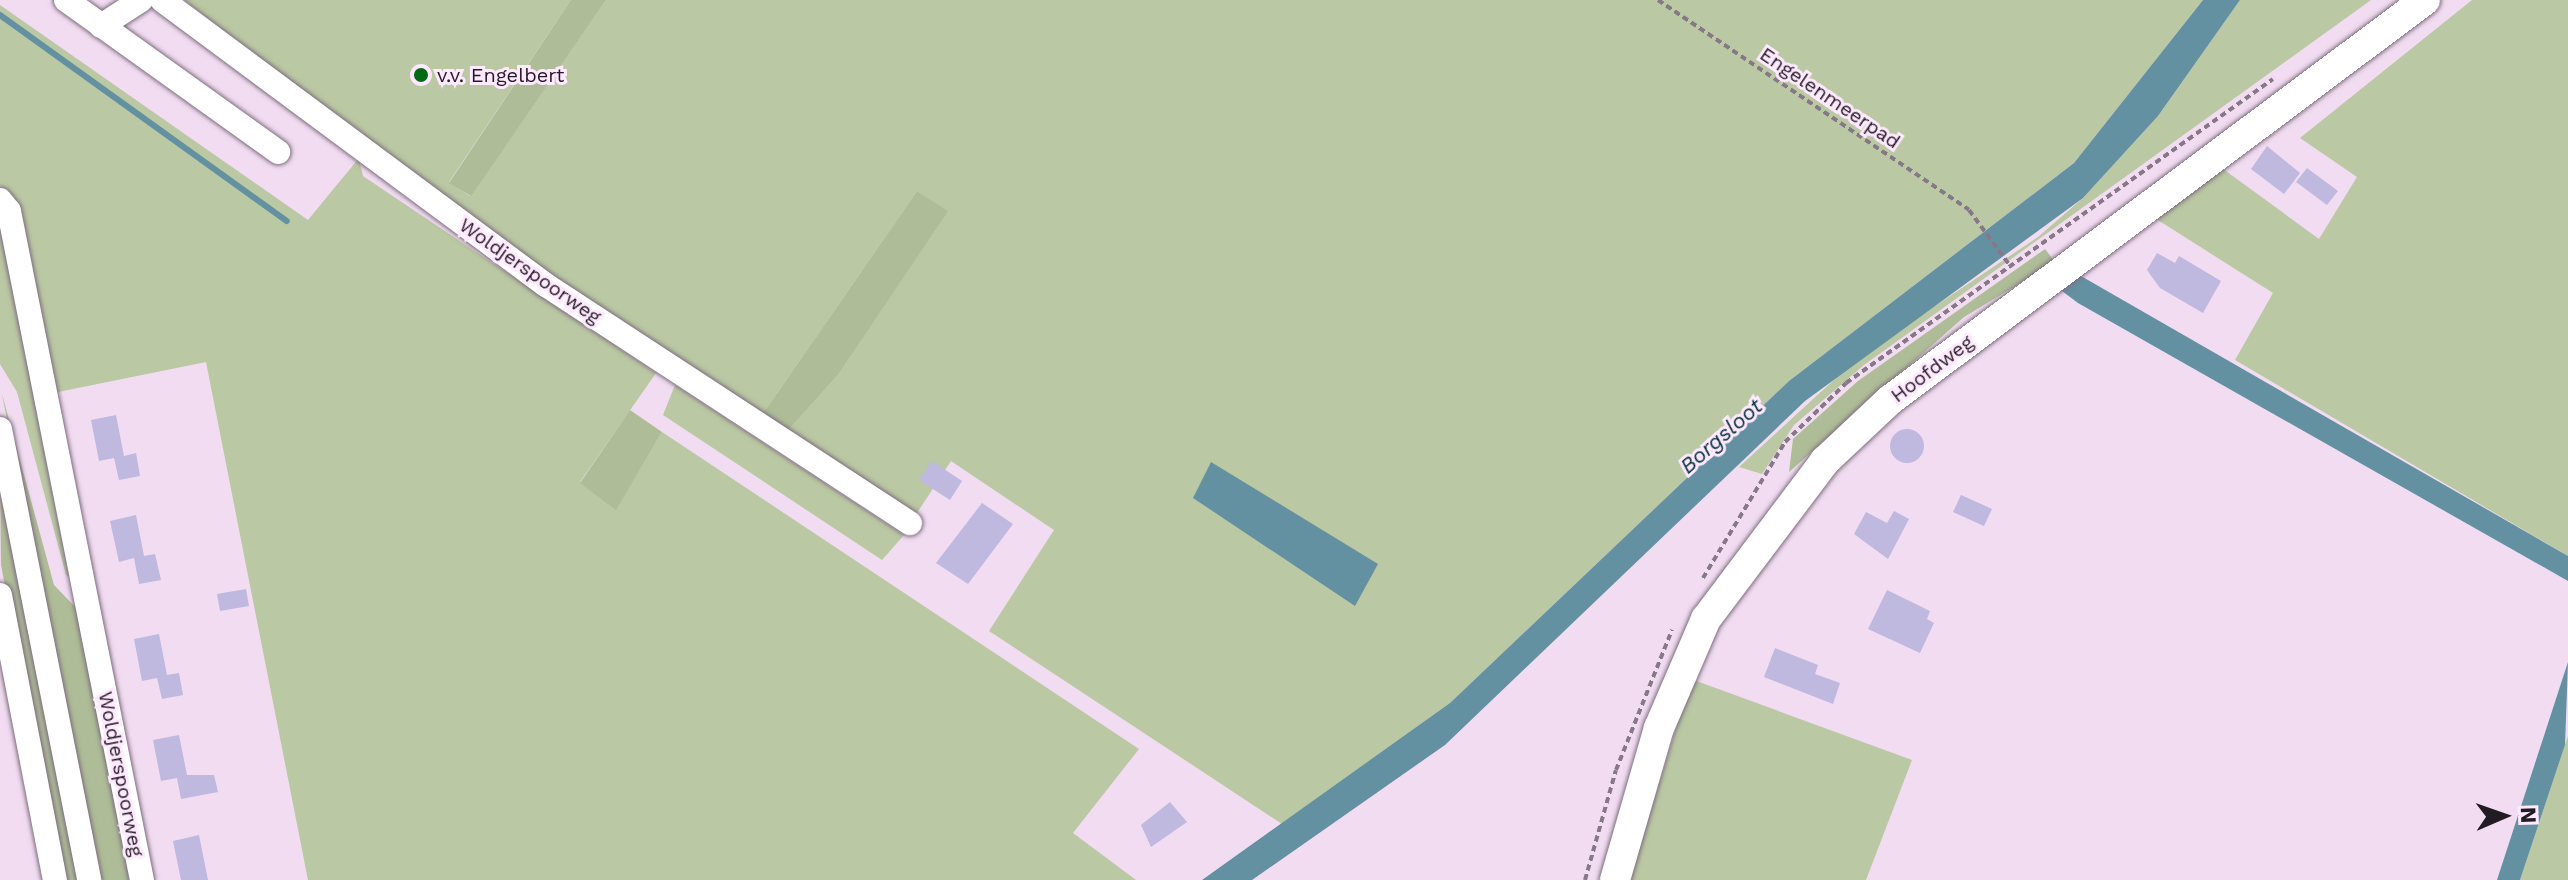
<!DOCTYPE html>
<style>
body{margin:0}
#map{position:relative;width:2568px;height:880px;overflow:hidden;background:#f1dcf1;font-family:"Work Sans",sans-serif}
div>[style]{position:absolute}
[style*='--x']{left:calc(var(--x)*1px);top:calc(var(--y)*1px);width:calc(var(--w)*1px);rotate:calc(var(--a)*1deg)}
.green>*{inset:0;background:#bac8a3}
.forest>*{inset:0;background:#aebd97}
.water>*{inset:0;background:#6391a1}
.stream>*{height:6px;margin:-3px;padding:0 3px;transform-origin:3px;border-radius:3px;background:#6391a1}
.building>*{inset:0;background:#bfb8df}
.round{border-radius:50%}
.path>*{height:4px;margin-top:-2px;transform-origin:0;background:repeating-linear-gradient(90deg,#867886 0 6px,transparent 0 10px)}
.roads{filter:drop-shadow(0 0 2px #7e6c7f) drop-shadow(0 0 2px #7e6c7f)}
.minor>*{height:24px;margin:-12px;padding:0 12px;transform-origin:12px;border-radius:12px;background:#fff}
.major>*{height:30px;margin:-15px;padding:0 15px;transform-origin:15px;border-radius:15px;background:#fff}
.dots>*{width:22px;height:22px;translate:-50% -50%;box-sizing:border-box;border:4px solid #fee9ff;border-radius:50%}
span{translate:-50% -50%;white-space:nowrap;text-align:center;line-height:1.15;-webkit-text-stroke:6px #fee9ff;paint-order:stroke}
.poi-label{font-size:20px;color:#231b23}
.left{translate:0 -50%;text-align:left}
.street-label{font-size:20px;color:#231b23}
.water-label{font-size:22px;color:#022f3c;font-style:italic}
.north{position:absolute;left:2464px;top:776px;width:80px;height:80px;-webkit-text-stroke:6px #fee9ff;paint-order:stroke;rotate:88deg;font-size:22px;font-weight:700;line-height:32px;text-align:center;color:#231b23}
.north::after{content:'';display:block;margin:auto;width:28px;height:36px;background:#231b23;clip-path:polygon(50% 0,100% 100%,50% 72%,0 100%)}
</style>
<div id="map">
<div class="green">
<div style="clip-path:polygon(184px 0,571px 0,449px 182px,470px 196px,606px 0,2203px 0,2074px 163px,1789px 381px,1450px 703px,1282px 824px,989px 631px,1054px 530px,951px 461px,913px 519px,785px 434px,838px 375px,947px 211px,917px 191px,760px 418px,459px 213px)"></div>
<div style="clip-path:polygon(2240px 0,2371px 0,1864px 365px,1794px 425px,1762px 474px,1739px 467px,1859px 357px,2038px 237px,2083px 198px,2158px 116px)"></div>
<div style="clip-path:polygon(2472px 0,2568px 0,2568px 556px,2235px 360px,2273px 293px,2150px 215px,2219px 166px,2319px 239px,2357px 177px,2300px 138px)"></div>
<div style="clip-path:polygon(0 5px,308px 220px,359px 158px,363px 176px,656px 373px,580px 482px,616px 509px,662px 432px,1139px 749px,1073px 833px,1136px 880px,308px 880px,206px 362px,53px 393px,12px 198px,0 186px)"></div>
<div style="clip-path:polygon(0 217px,75px 581px,66px 575px,17px 392px,0 364px)"></div>
<div style="clip-path:polygon(675px 385px,904px 535px,882px 560px,663px 415px)"></div>
<div style="clip-path:polygon(1691px 679px,1912px 760px,1866px 880px,1630px 880px)"></div>
<div style="clip-path:polygon(2568px 736px,2568px 880px,2520px 880px)"></div>
</div>
<div class="forest">
<div style="clip-path:polygon(571px 0,606px 0,471px 196px,449px 183px)"></div>
<div style="clip-path:polygon(917px 191px,948px 211px,838px 375px,785px 434px,760px 418px)"></div>
<div style="clip-path:polygon(2045px 249px,2055px 262px,1964px 317px,1789px 472px,1793px 439px,1858px 381px)"></div>
<div style="clip-path:polygon(2px 394px,54px 585px,80px 612px,133px 880px,98px 880px)"></div>
<div style="clip-path:polygon(630px 410px,662px 432px,616px 510px,580px 483px)"></div>
<div style="clip-path:polygon(0 477px,79px 880px,61px 880px,1px 565px)"></div>
</div>
<div class="water">
<div style="clip-path:polygon(2203px 0,2240px 0,2158px 116px,2083px 198px,1805px 401px,1445px 745px,1252px 880px,1202px 880px,1450px 703px,1789px 381px,2074px 163px)"></div>
<div style="clip-path:polygon(2074px 272px,2568px 556px,2568px 581px,2078px 303px,2058px 288px)"></div>
<div style="clip-path:polygon(1211px 462px,1378px 564px,1355px 606px,1193px 498px)"></div>
<div style="clip-path:polygon(2568px 662px,2565px 745px,2520px 880px,2497px 880px)"></div>
</div>
<div class="stream">
<div style="--x:0;--y:15;--w:353;--a:35.7"></div>
</div>
<div class="building">
<div style="clip-path:polygon(2267px 146px,2300px 173px,2284px 194px,2251px 169px)"></div>
<div style="clip-path:polygon(2307px 168px,2338px 191px,2327px 205px,2296px 182px)"></div>
<div style="clip-path:polygon(2157px 253px,2175px 263px,2179px 256px,2221px 281px,2203px 313px,2160px 288px,2147px 270px)"></div>
<div style="clip-path:polygon(116px 415px,124px 456px,136px 453px,140px 476px,119px 480px,114px 458px,99px 461px,91px 420px)"></div>
<div class="round" style="left:1890px;top:429px;width:34px;height:34px"></div>
<div style="clip-path:polygon(932px 461px,962px 481px,950px 500px,919px 480px)"></div>
<div style="clip-path:polygon(1961px 495px,1992px 509px,1984px 526px,1953px 512px)"></div>
<div style="clip-path:polygon(982px 503px,1013px 524px,968px 584px,936px 563px)"></div>
<div style="clip-path:polygon(1894px 511px,1909px 519px,1888px 559px,1854px 534px,1866px 512px,1887px 523px)"></div>
<div style="clip-path:polygon(136px 515px,144px 556px,155px 554px,161px 580px,139px 584px,134px 558px,119px 562px,110px 521px)"></div>
<div style="clip-path:polygon(246px 589px,249px 606px,220px 611px,217px 594px)"></div>
<div style="clip-path:polygon(1887px 590px,1930px 611px,1927px 619px,1934px 623px,1920px 653px,1868px 629px)"></div>
<div style="clip-path:polygon(159px 634px,167px 675px,179px 673px,183px 695px,162px 699px,157px 678px,142px 681px,134px 639px)"></div>
<div style="clip-path:polygon(1775px 648px,1818px 665px,1815px 674px,1840px 683px,1833px 704px,1764px 677px)"></div>
<div style="clip-path:polygon(179px 735px,187px 775px,214px 775px,218px 792px,181px 799px,177px 778px,161px 781px,153px 740px)"></div>
<div style="clip-path:polygon(1170px 802px,1187px 822px,1151px 847px,1141px 825px)"></div>
<div style="clip-path:polygon(199px 835px,208px 880px,181px 880px,173px 841px)"></div>
</div>
<div class="path">
<div style="--x:1658;--y:0;--w:375;--a:34"></div>
<div style="--x:1969;--y:210;--w:71;--a:53.6"></div>
<div style="--x:1703;--y:578;--w:159;--a:-58.9"></div>
<div style="--x:1785;--y:442;--w:85;--a:-44"></div>
<div style="--x:1846;--y:383;--w:524;--a:-35.45"></div>
<div style="--x:1585;--y:880;--w:114;--a:-74.3"></div>
<div style="--x:1616;--y:770;--w:151;--a:-68.2"></div>
</div>
<div class="roads">
<div class="minor">
<div style="--x:66;--y:0;--w:261;--a:35.6"></div>
<div style="--x:162;--y:0;--w:478;--a:36.6"></div>
<div style="--x:546;--y:285;--w:435;--a:33.2"></div>
<div style="--x:101;--y:26;--w:48;--a:-33"></div>
<div style="--x:0;--y:200;--w:14;--a:51"></div>
<div style="--x:9;--y:211;--w:682;--a:78.76"></div>
<div style="--x:0;--y:429;--w:460;--a:78.8"></div>
<div style="--x:0;--y:595;--w:290;--a:79.1"></div>
</div>
<div class="major">
<div style="--x:1615;--y:880;--w:158;--a:-73.9"></div>
<div style="--x:1659;--y:728;--w:119;--a:-66.7"></div>
<div style="--x:1706;--y:619;--w:198;--a:-53"></div>
<div style="--x:1825;--y:461;--w:89;--a:-43.2"></div>
<div style="--x:1890;--y:400;--w:668;--a:-36.78"></div>
</div>
</div>
<div class="dots">
<div style="left:421px;top:75px;background:#046915"></div>
</div>
<div class="poi-label">
<span class="left" style="left:437px;top:75px">v.v. Engelbert</span>
</div>
<div class="street-label">
<span style="left:1830px;top:98px;rotate:34deg">Engelenmeerpad</span>
<span style="left:530px;top:271px;rotate:35deg">Woldjerspoorweg</span>
<span style="left:1932px;top:369px;rotate:-37deg">Hoofdweg</span>
<span style="left:121px;top:774px;rotate:79deg">Woldjerspoorweg</span>
</div>
<div class="water-label">
<span style="left:1721px;top:436px;rotate:-41deg">Borgsloot</span>
</div>
<div class="north">N</div>
</div>
